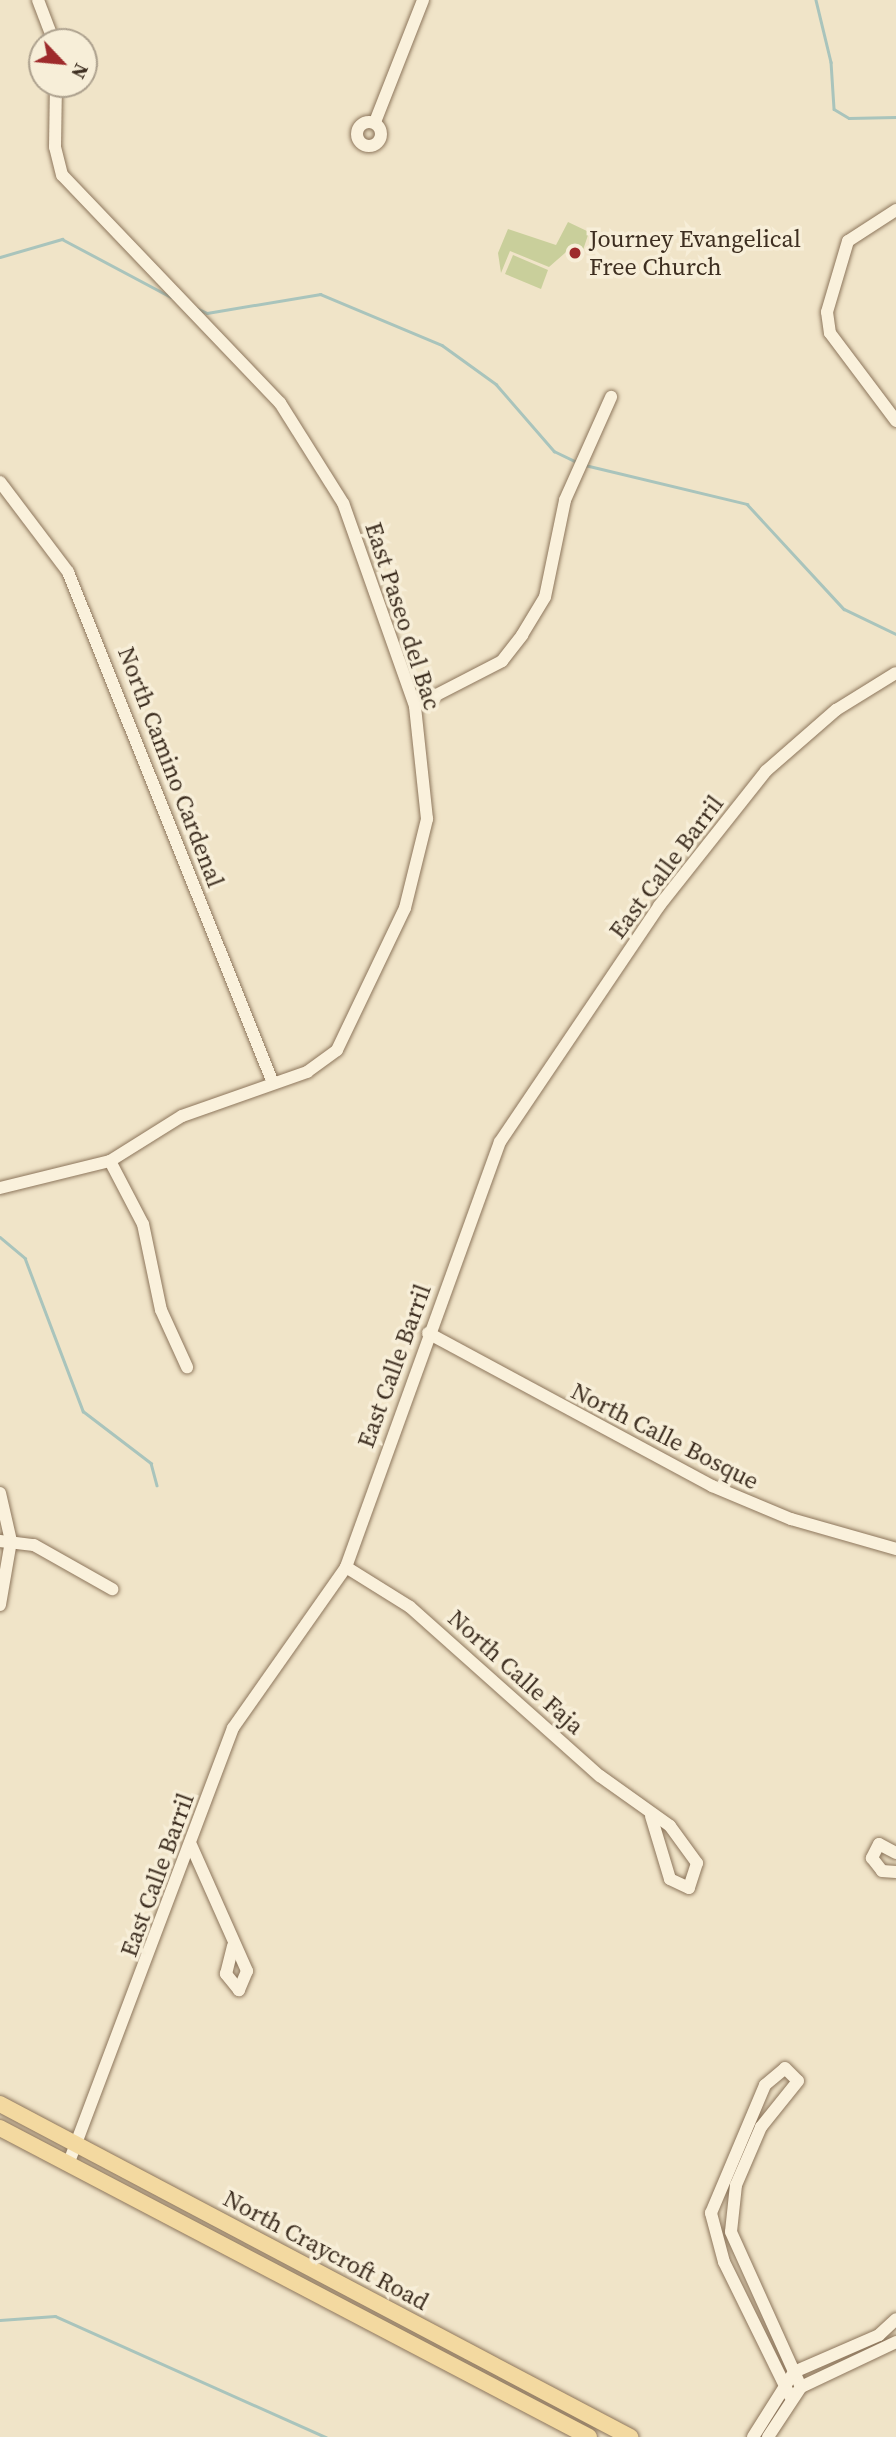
<!DOCTYPE html>
<style>
body{margin:0}
#map{position:relative;width:896px;height:2437px;overflow:hidden;background:#f0e4c8;font-family:"Source Serif 4",serif}
div>[style]{position:absolute}
[style*='--x']{left:calc(var(--x)*1px);top:calc(var(--y)*1px);width:calc(var(--w)*1px);rotate:calc(var(--a)*1deg)}
.green>*{inset:0;background:#c9cf9b}
.stream>*{height:2.5px;margin:-1.25px;padding:0 1.25px;transform-origin:1.25px;border-radius:1.25px;background:#a9c4bc}
.roads{filter:drop-shadow(0 0 2px #8d765c) drop-shadow(0 0 2px #8d765c)}
.minor>*{height:12px;margin:-6px;padding:0 6px;transform-origin:6px;border-radius:6px;background:#faf1dc}
.minor>.ring{margin:-6px;padding:0;box-sizing:content-box;background:none;border:12px solid #faf1dc;border-radius:50%}
.major>*{height:16px;margin:-8px;padding:0 8px;transform-origin:8px;border-radius:8px;background:#f3d9a0}
.dots>*{width:19px;height:19px;translate:-50% -50%;box-sizing:border-box;border:4px solid #f7eed8;border-radius:50%}
span{translate:-50% -50%;white-space:nowrap;text-align:center;line-height:1.15;-webkit-text-stroke:7px #f7eed8;paint-order:stroke}
.poi-label{font-size:24px;color:#3d2e20}
.left{translate:0 -50%;text-align:left}
.street-label{font-size:24px;color:#3d2e20}
.north{position:absolute;left:28px;top:28px;width:70px;height:70px;box-sizing:border-box;background:#f7eed8;border:2px solid #ada18e;border-radius:50%;rotate:116deg;font-size:19px;font-weight:700;line-height:28px;text-align:center;color:#3d2e20}
.north::after{content:'';display:block;margin:auto;width:24px;height:32px;background:#9e2a2b;clip-path:polygon(50% 0,100% 100%,50% 72%,0 100%)}
</style>
<div id="map">
<div class="green">
<div style="clip-path:polygon(568px 222px,589px 232px,583px 250px,573px 246px,549px 267px,510px 251px,501px 273px,498px 253px,508px 229px,556px 245px)"></div>
<div style="clip-path:polygon(513px 255px,548px 270px,541px 289px,505px 274px)"></div>
</div>
<div class="stream">
<div style="--x:816;--y:0;--w:64;--a:76.4"></div>
<div style="--x:831;--y:62;--w:47;--a:86.3"></div>
<div style="--x:834;--y:109;--w:17;--a:31"></div>
<div style="--x:849;--y:118;--w:47;--a:-1.2"></div>
<div style="--x:0;--y:257;--w:65;--a:-16.2"></div>
<div style="--x:62;--y:239;--w:123;--a:28"></div>
<div style="--x:196;--y:308;--w:12;--a:24"></div>
<div style="--x:207;--y:313;--w:115;--a:-9.5"></div>
<div style="--x:320;--y:294;--w:132;--a:22.7"></div>
<div style="--x:442;--y:345;--w:67;--a:35.8"></div>
<div style="--x:496;--y:384;--w:89;--a:49.1"></div>
<div style="--x:554;--y:451;--w:28;--a:26"></div>
<div style="--x:585;--y:465;--w:167;--a:13.5"></div>
<div style="--x:747;--y:504;--w:143;--a:47.3"></div>
<div style="--x:844;--y:609;--w:58;--a:25.7"></div>
<div style="--x:0;--y:1237;--w:33;--a:40"></div>
<div style="--x:25;--y:1258;--w:164;--a:69.2"></div>
<div style="--x:83;--y:1411;--w:86;--a:37.4"></div>
<div style="--x:151;--y:1463;--w:23;--a:75"></div>
<div style="--x:0;--y:2320;--w:55;--a:-4.2"></div>
<div style="--x:55;--y:2316;--w:297;--a:24.1"></div>
</div>
<div class="roads">
<div class="minor">
<div style="--x:38;--y:0;--w:45;--a:69.1"></div>
<div class="ring" style="left:357px;top:122px;width:12px;height:12px"></div>
<div style="--x:375;--y:122;--w:131;--a:-68.5"></div>
<div style="--x:896;--y:210;--w:57;--a:147.1"></div>
<div style="--x:848;--y:241;--w:74;--a:106.5"></div>
<div style="--x:827;--y:312;--w:21;--a:82"></div>
<div style="--x:830;--y:333;--w:110;--a:53.1"></div>
<div style="--x:0;--y:482;--w:113;--a:52.9"></div>
<div style="--x:68;--y:572;--w:551;--a:68.14"></div>
<div style="--x:415;--y:706;--w:98;--a:-27.3"></div>
<div style="--x:502;--y:661;--w:33;--a:-52"></div>
<div style="--x:522;--y:635;--w:44;--a:-58.8"></div>
<div style="--x:545;--y:597;--w:99;--a:-78.3"></div>
<div style="--x:565;--y:500;--w:113;--a:-65.9"></div>
<div style="--x:110;--y:1161;--w:71;--a:62.4"></div>
<div style="--x:143;--y:1224;--w:88;--a:78.2"></div>
<div style="--x:161;--y:1310;--w:63;--a:65.5"></div>
<div style="--x:0;--y:1188;--w:113;--a:-13.8"></div>
<div style="--x:110;--y:1161;--w:85;--a:-32"></div>
<div style="--x:182;--y:1116;--w:133;--a:-19.4"></div>
<div style="--x:307;--y:1072;--w:37;--a:-36"></div>
<div style="--x:337;--y:1050;--w:157;--a:-64.4"></div>
<div style="--x:405;--y:908;--w:92;--a:-76.1"></div>
<div style="--x:427;--y:819;--w:114;--a:-96.1"></div>
<div style="--x:415;--y:706;--w:215;--a:-109.5"></div>
<div style="--x:343;--y:503;--w:118;--a:-122.2"></div>
<div style="--x:280;--y:403;--w:315;--a:-133.7"></div>
<div style="--x:62;--y:175;--w:29;--a:-104"></div>
<div style="--x:55;--y:147;--w:63;--a:-89.1"></div>
<div style="--x:428;--y:1333;--w:323;--a:28.3"></div>
<div style="--x:712;--y:1486;--w:86;--a:22.7"></div>
<div style="--x:791;--y:1519;--w:109;--a:15.9"></div>
<div style="--x:0;--y:1493;--w:49;--a:77.1"></div>
<div style="--x:11;--y:1541;--w:65;--a:99.8"></div>
<div style="--x:0;--y:1541;--w:34;--a:7"></div>
<div style="--x:34;--y:1545;--w:90;--a:29.4"></div>
<div style="--x:346;--y:1567;--w:75;--a:32"></div>
<div style="--x:410;--y:1607;--w:254;--a:41.7"></div>
<div style="--x:600;--y:1776;--w:86;--a:35.5"></div>
<div style="--x:670;--y:1826;--w:46;--a:53.9"></div>
<div style="--x:697;--y:1863;--w:26;--a:108"></div>
<div style="--x:689;--y:1888;--w:21;--a:-155"></div>
<div style="--x:670;--y:1879;--w:66;--a:-106.8"></div>
<div style="--x:191;--y:1845;--w:138;--a:66"></div>
<div style="--x:247;--y:1971;--w:21;--a:113"></div>
<div style="--x:239;--y:1990;--w:21;--a:-129"></div>
<div style="--x:226;--y:1974;--w:29;--a:-76"></div>
<div style="--x:896;--y:1853;--w:19;--a:-152"></div>
<div style="--x:879;--y:1844;--w:16;--a:117"></div>
<div style="--x:872;--y:1858;--w:16;--a:52"></div>
<div style="--x:882;--y:1871;--w:14;--a:4"></div>
<div style="--x:69;--y:2162;--w:464;--a:-69.3"></div>
<div style="--x:233;--y:1728;--w:197;--a:-54.9"></div>
<div style="--x:346;--y:1567;--w:452;--a:-70.1"></div>
<div style="--x:500;--y:1142;--w:285;--a:-56"></div>
<div style="--x:659;--y:906;--w:172;--a:-51.6"></div>
<div style="--x:766;--y:771;--w:93;--a:-41.1"></div>
<div style="--x:836;--y:710;--w:70;--a:-31.7"></div>
<div style="--x:790;--y:2396;--w:149;--a:-116.2"></div>
<div style="--x:724;--y:2262;--w:51;--a:-104.9"></div>
<div style="--x:711;--y:2213;--w:139;--a:-67.1"></div>
<div style="--x:765;--y:2085;--w:26;--a:-40"></div>
<div style="--x:785;--y:2068;--w:18;--a:45"></div>
<div style="--x:798;--y:2081;--w:59;--a:128.8"></div>
<div style="--x:761;--y:2127;--w:63;--a:113.3"></div>
<div style="--x:736;--y:2185;--w:47;--a:96.1"></div>
<div style="--x:731;--y:2232;--w:170;--a:65.7"></div>
<div style="--x:753;--y:2437;--w:77;--a:-57.8"></div>
<div style="--x:794;--y:2372;--w:93;--a:-23.5"></div>
<div style="--x:879;--y:2335;--w:23;--a:-43"></div>
<div style="--x:768;--y:2437;--w:60;--a:-56.6"></div>
<div style="--x:801;--y:2387;--w:105;--a:-25.3"></div>
</div>
<div class="major">
<div style="--x:0;--y:2104;--w:713;--a:27.86"></div>
<div style="--x:0;--y:2128;--w:665;--a:27.68"></div>
</div>
</div>
<div class="dots">
<div style="left:575px;top:253px;background:#9e2a2b"></div>
</div>
<div class="poi-label">
<span class="left" style="left:589px;top:253px">Journey Evangelical<br>Free Church</span>
</div>
<div class="street-label">
<span style="left:403px;top:616px;rotate:72deg">East Paseo del Bac</span>
<span style="left:171px;top:767px;rotate:69deg">North Camino Cardenal</span>
<span style="left:666px;top:867px;rotate:-53deg">East Calle Barril</span>
<span style="left:394px;top:1366px;rotate:-70deg">East Calle Barril</span>
<span style="left:665px;top:1436px;rotate:27deg">North Calle Bosque</span>
<span style="left:516px;top:1672px;rotate:42deg">North Calle Faja</span>
<span style="left:157px;top:1875px;rotate:-70deg">East Calle Barril</span>
<span style="left:326px;top:2250px;rotate:28deg">North Craycroft Road</span>
</div>
<div class="north">N</div>
</div>
